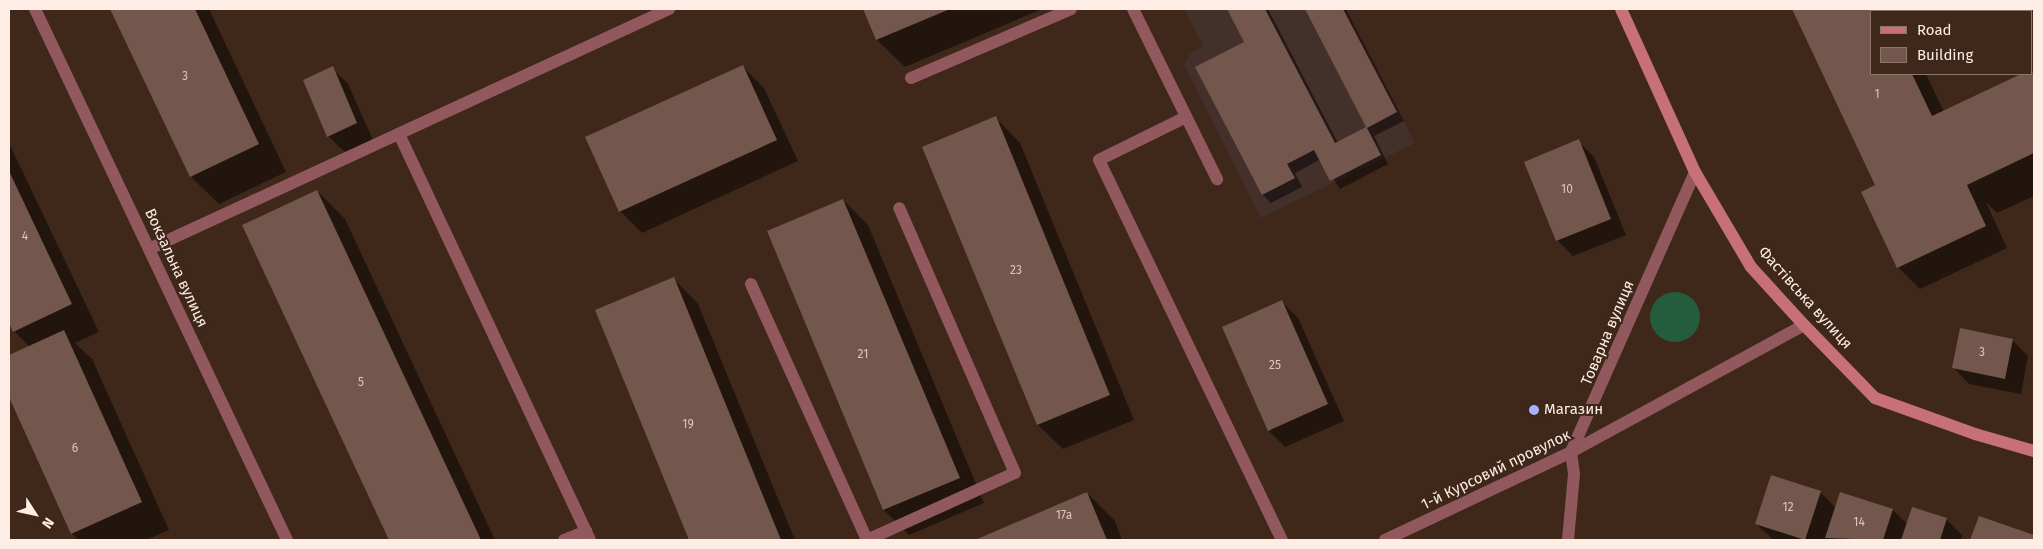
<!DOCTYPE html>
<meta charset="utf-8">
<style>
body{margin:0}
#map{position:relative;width:2043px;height:549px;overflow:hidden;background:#3f2819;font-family:"Fira Sans",sans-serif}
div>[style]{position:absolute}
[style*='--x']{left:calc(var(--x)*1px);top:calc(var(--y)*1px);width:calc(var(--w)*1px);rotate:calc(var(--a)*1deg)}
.industrial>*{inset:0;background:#44302a}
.green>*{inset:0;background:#235d3d}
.round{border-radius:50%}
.shadow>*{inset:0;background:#0007}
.building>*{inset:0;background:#73564c}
.lane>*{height:12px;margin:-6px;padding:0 6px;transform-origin:6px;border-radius:6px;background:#91595d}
.street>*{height:12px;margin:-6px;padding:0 6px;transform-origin:6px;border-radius:6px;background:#91595d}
.secondary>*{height:12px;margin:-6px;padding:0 6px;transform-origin:6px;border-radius:6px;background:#c77077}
.dots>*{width:14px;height:14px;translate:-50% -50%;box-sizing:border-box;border:2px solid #3f2819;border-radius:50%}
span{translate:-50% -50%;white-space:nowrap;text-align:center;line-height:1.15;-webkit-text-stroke:4px #3f2819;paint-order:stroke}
.number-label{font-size:12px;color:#dac7be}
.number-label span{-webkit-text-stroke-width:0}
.street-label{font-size:15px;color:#fdede4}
.poi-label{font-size:15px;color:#fdede4}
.left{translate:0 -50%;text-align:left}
.frame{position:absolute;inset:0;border:10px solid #fdede4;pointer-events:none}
.legend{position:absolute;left:1870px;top:10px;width:162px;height:65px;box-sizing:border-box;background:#3f2819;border:1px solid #8b776a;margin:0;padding:6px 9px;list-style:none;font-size:15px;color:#fdede4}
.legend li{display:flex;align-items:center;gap:10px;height:25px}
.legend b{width:25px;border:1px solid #8b776a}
.north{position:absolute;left:10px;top:489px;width:50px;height:50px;-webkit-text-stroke:4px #3f2819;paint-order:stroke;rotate:125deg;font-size:14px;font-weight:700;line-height:20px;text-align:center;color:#fdede4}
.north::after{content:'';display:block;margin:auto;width:18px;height:22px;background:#fdede4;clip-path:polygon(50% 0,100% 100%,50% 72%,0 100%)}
</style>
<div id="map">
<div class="industrial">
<div style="clip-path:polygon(1184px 9px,1346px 9px,1415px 143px,1261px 218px,1184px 65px,1190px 54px,1203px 46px)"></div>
</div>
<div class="green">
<div style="clip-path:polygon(1949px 9px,2018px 9px,1950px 11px)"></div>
<div class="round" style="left:1650px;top:292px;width:50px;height:50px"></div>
</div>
<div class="shadow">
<div style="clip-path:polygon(112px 9px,209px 9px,286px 172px,219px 204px,191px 177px)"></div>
<div style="clip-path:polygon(864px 9px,1042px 9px,905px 67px,877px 40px)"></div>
<div style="clip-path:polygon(1228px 9px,1268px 9px,1338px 143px,1367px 127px,1306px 9px,1346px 9px,1404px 121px,1374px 136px,1388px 164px,1340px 189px,1321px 159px,1295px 173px,1302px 187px,1271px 203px,1263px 195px,1197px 68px,1246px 43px)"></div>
<div style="clip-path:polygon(1794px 9px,1896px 9px,1897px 11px,1872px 11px,1872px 74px,1926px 74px,1944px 112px,2024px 74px,2032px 74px,2034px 69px,2034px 196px,1997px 213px,1986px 202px,2007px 248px,1920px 289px,1898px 267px,1877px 185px)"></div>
<div style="clip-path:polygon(742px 66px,764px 88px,798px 161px,642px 233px,620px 211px)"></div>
<div style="clip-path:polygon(332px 68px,348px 84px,373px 140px,345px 152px,328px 136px)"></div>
<div style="clip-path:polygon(996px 118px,1020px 143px,1134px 420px,1063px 449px,1038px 425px)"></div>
<div style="clip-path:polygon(1578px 141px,1594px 157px,1626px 235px,1573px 256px,1557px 240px)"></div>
<div style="clip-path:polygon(9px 143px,99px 332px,75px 343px,92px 359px,169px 530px,146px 540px,79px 540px,72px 534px,9px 394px,9px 356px,30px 347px,14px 331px,9px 320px)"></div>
<div style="clip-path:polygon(317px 191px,345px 219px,495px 540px,390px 540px,243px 225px)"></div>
<div style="clip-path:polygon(843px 200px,868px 225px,984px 503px,909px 535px,884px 510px,768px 232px)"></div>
<div style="clip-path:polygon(674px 279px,698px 304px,795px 540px,690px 540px,597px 311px)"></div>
<div style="clip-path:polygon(1282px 302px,1298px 318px,1344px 421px,1285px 447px,1269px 431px)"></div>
<div style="clip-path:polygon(2012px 340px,2028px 356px,2021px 394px,1969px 384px,1953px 367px)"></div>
<div style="clip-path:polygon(1820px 492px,1836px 508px,1893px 510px,1907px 524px,1946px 519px,1962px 535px,1961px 540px,1774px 540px,1756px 524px)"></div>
<div style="clip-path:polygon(1087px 493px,1115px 521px,1122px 540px,978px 540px)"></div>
<div style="clip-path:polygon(1980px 517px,2034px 537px,2034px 540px,1972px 540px)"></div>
</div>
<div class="building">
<div style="clip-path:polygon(110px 9px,195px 9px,259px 144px,190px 177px)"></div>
<div style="clip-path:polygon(863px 9px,950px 9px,876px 40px)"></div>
<div style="clip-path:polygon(1227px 9px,1265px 9px,1335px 143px,1366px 127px,1305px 9px,1343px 9px,1397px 112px,1367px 128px,1381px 155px,1330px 181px,1314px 150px,1287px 164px,1295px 178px,1262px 195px,1195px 67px,1244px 42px)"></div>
<div style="clip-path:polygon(1792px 9px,1881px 9px,1882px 11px,1872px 11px,1872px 74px,1912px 74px,1932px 116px,2021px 74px,2032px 74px,2034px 67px,2034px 153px,1967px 185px,1986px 226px,1897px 268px,1861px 192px,1875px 185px)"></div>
<div style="clip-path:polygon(743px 65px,777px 140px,619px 212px,585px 137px)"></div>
<div style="clip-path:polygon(333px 66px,357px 123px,327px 137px,303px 80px)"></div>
<div style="clip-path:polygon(996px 116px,1110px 395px,1037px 425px,922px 147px)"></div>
<div style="clip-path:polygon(1579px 139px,1611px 219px,1556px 241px,1524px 162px)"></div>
<div style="clip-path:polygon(9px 171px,72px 304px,13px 332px,9px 323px)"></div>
<div style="clip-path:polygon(317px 190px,481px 540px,389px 540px,242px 225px)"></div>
<div style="clip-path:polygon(843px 199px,960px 478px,883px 510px,767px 231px)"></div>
<div style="clip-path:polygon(674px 277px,781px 540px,689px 540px,595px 310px)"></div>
<div style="clip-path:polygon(1282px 300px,1328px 404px,1268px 431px,1222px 327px)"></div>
<div style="clip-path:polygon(1960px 328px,2013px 339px,2005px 379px,1952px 368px)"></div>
<div style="clip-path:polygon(64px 330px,142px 502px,71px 534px,9px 397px,9px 355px)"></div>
<div style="clip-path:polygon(1771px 475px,1821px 491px,1805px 540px,1755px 524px)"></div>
<div style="clip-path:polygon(1087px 492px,1107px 540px,975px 540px)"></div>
<div style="clip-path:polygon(1840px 492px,1893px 509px,1883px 540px,1825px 538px)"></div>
<div style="clip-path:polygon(1912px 507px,1947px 518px,1940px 540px,1901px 540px)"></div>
<div style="clip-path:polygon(1979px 516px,2034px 535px,2034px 540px,1970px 540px)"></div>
</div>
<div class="lane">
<div style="--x:1133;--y:9;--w:190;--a:63.7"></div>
<div style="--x:1926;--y:9;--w:2;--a:63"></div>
<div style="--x:911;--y:78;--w:174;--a:-23.3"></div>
<div style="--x:1186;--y:117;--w:97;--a:153.7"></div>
<div style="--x:1099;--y:160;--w:422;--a:64.3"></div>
<div style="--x:399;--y:134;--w:449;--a:64.8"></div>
<div style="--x:149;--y:249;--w:573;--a:-24.78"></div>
<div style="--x:751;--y:284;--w:281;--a:65.6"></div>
<div style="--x:564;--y:540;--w:24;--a:-22"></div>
<div style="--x:867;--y:540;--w:162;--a:-24.4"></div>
<div style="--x:1015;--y:473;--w:289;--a:-113.6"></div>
</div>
<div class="street">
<div style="--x:35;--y:9;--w:588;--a:64.61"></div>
<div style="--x:1385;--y:540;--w:206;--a:-25.3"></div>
<div style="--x:1571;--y:452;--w:265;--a:-28.6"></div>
<div style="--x:1568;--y:540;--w:66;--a:-84.8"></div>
<div style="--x:1574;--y:474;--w:22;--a:-98"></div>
<div style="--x:1571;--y:452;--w:306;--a:-66.1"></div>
</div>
<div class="secondary">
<div style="--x:1621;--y:9;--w:179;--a:65.6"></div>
<div style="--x:1695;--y:172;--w:110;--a:59.5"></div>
<div style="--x:1751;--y:267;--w:79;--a:47.6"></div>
<div style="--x:1804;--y:325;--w:102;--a:45.8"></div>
<div style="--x:1875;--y:398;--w:106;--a:19.8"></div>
<div style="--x:1975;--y:434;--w:61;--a:16.1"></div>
</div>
<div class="dots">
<div style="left:1534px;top:410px;background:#a9b0fc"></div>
</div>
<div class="number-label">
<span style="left:185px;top:77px">3</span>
<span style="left:1877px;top:95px">1</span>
<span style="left:1567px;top:190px">10</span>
<span style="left:25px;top:237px">4</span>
<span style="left:1016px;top:271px">23</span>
<span style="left:1982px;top:353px">3</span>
<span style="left:863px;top:355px">21</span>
<span style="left:1275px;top:366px">25</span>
<span style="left:361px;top:383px">5</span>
<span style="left:688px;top:425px">19</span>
<span style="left:75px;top:449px">6</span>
<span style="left:1788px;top:508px">12</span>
<span style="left:1064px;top:516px">17а</span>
<span style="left:1859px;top:523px">14</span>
</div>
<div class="street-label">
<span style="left:176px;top:268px;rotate:65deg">Вокзальна вулиця</span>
<span style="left:1805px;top:298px;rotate:48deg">Фастівська вулиця</span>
<span style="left:1608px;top:333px;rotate:-67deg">Товарна вулиця</span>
<span style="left:1496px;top:470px;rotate:-26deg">1-й Курсовий провулок</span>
</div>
<div class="poi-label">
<span class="left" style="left:1544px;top:410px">Магазин</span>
</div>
<div class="frame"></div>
<ul class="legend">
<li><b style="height:6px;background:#c77077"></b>Road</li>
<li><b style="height:14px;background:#73564c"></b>Building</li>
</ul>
<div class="north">N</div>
</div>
